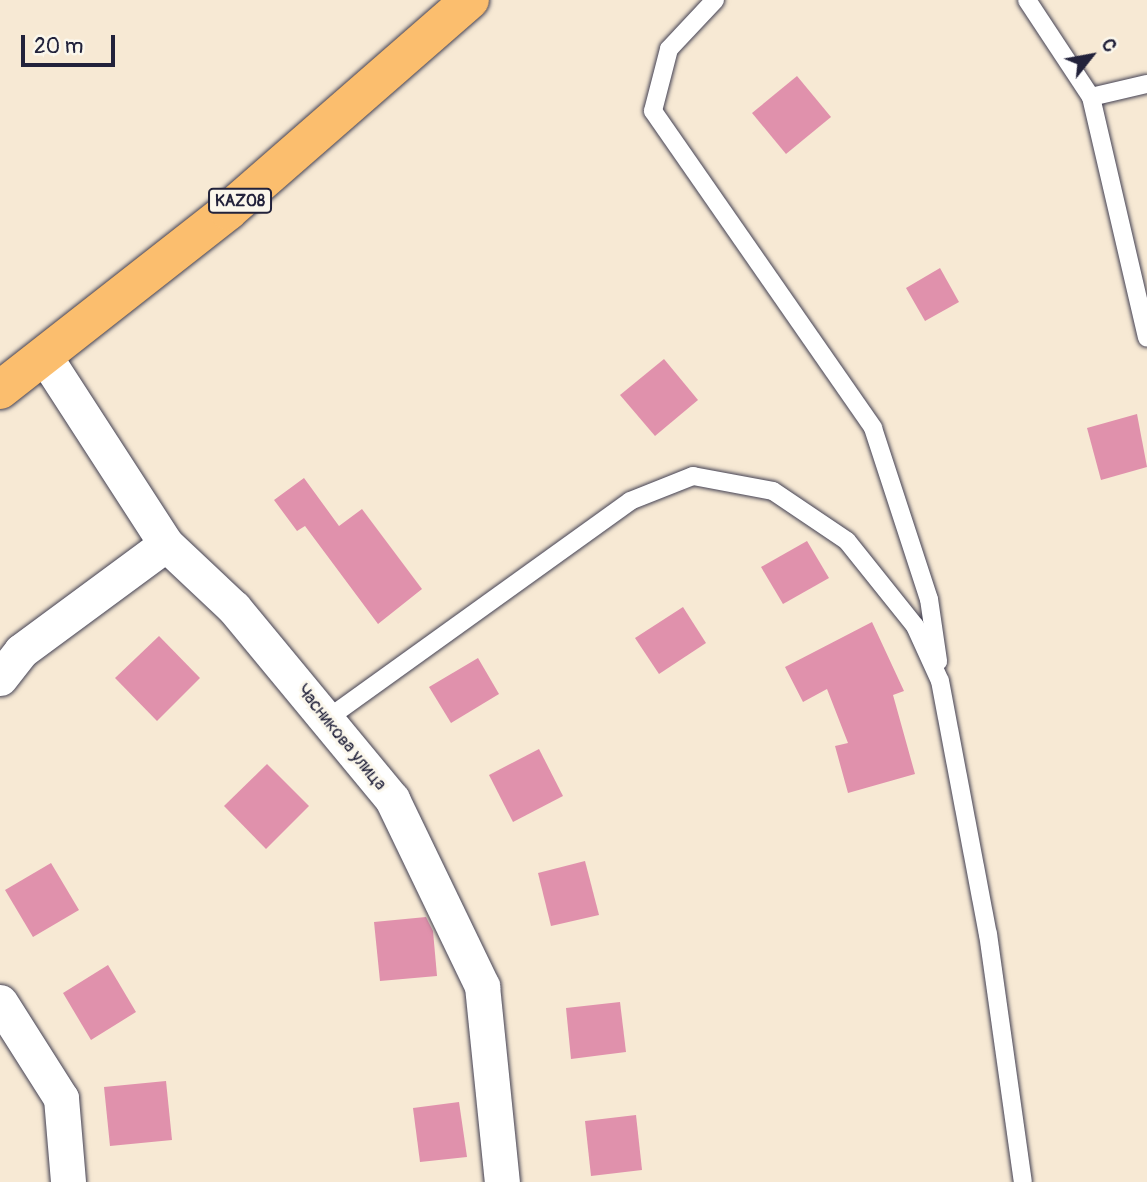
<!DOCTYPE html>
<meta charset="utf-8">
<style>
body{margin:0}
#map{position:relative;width:1147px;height:1182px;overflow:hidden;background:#f7e9d4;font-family:Pangolin,sans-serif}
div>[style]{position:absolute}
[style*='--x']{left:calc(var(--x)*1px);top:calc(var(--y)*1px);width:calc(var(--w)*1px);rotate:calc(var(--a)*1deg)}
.building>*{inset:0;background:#e091ac}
.roads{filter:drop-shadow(0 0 2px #424052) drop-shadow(0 0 2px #424052)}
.service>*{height:18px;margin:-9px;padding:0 9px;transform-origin:9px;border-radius:9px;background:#fff}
.minor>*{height:35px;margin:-17.5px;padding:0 17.5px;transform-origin:17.5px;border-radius:17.5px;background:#fff}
.trunk>*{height:38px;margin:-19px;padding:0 19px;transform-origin:19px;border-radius:19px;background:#fbbe6e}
span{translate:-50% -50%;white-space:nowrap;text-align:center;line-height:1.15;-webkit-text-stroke:6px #fbf7ec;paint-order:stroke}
.shield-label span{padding:2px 5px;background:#fbf7ec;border:2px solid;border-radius:5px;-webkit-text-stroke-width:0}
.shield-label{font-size:16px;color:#22223b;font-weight:700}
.street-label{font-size:18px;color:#22223b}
.north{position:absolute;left:1056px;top:21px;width:70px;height:70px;-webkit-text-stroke:5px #fbf7ec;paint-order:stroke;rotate:59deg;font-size:19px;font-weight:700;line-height:28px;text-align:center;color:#22223b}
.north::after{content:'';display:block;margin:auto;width:24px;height:32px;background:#22223b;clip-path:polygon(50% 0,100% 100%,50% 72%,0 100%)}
.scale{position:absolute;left:21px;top:35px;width:94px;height:32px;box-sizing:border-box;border:4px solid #22223b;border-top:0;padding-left:9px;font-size:21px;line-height:24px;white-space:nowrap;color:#22223b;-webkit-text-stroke:5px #fbf7ec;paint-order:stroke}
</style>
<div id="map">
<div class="building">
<div style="clip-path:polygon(797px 76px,831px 117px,786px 154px,752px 113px)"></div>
<div style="clip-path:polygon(940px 268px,959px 302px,925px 321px,906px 288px)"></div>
<div style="clip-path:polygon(664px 359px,698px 400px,655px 436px,620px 395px)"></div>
<div style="clip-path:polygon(1137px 414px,1147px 467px,1101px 480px,1087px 428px)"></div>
<div style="clip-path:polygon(304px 478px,339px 526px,362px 509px,422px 589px,378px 624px,305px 526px,297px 531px,274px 500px)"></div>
<div style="clip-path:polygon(807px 541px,829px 578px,783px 604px,761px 567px)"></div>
<div style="clip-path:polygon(683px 607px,706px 643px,659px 674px,635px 638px)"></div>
<div style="clip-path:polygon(872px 622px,904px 691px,893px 695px,915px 774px,848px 793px,835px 746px,848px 743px,827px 689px,803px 702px,785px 667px)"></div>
<div style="clip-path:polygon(159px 636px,200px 678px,157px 721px,115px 678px)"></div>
<div style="clip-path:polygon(478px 658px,499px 694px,451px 723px,429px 687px)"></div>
<div style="clip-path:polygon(539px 749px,563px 796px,513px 822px,489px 775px)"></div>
<div style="clip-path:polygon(267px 764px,309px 806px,266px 849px,224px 806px)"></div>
<div style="clip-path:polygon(585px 861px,599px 915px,551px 926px,538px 873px)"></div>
<div style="clip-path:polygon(51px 863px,79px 910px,33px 937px,5px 890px)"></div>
<div style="clip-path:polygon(426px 917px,433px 931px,437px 976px,380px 981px,374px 922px)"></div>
<div style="clip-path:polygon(108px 965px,136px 1012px,91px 1040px,63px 993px)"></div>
<div style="clip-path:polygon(620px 1002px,626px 1052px,571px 1059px,566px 1008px)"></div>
<div style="clip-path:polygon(166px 1081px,172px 1140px,110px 1146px,104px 1087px)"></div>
<div style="clip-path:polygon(459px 1102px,467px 1157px,420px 1162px,413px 1108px)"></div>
<div style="clip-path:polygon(636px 1115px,642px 1170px,591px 1176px,585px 1121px)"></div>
</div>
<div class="roads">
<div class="service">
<div style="--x:715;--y:0;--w:67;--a:133.2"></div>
<div style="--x:669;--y:49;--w:64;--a:104.5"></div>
<div style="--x:653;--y:111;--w:386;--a:55.2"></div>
<div style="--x:873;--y:428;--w:180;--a:71.9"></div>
<div style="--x:929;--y:599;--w:63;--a:81.7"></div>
<div style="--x:1027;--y:0;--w:116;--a:56.6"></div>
<div style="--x:1091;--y:97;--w:247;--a:76.9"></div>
<div style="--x:1091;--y:97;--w:57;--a:-13.1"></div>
<div style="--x:327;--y:719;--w:373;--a:-35.7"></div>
<div style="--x:630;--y:501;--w:68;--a:-21.6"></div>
<div style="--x:693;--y:476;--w:81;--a:10.6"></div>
<div style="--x:773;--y:491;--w:89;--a:34"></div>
<div style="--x:847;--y:541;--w:109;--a:51.3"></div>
<div style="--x:915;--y:626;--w:60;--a:65.6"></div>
<div style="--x:940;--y:681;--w:258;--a:79.3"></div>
<div style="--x:988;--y:934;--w:250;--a:82"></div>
</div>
<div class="minor">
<div style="--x:45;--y:357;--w:223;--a:57.1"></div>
<div style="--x:166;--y:544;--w:93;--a:43.3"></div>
<div style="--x:234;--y:608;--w:248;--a:50.4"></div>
<div style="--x:392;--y:799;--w:208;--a:64.3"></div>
<div style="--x:482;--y:986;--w:197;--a:84.2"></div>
<div style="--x:0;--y:678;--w:34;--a:-52"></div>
<div style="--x:21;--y:651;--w:180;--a:-36.4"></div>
<div style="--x:0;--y:1002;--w:114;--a:57.6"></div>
<div style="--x:61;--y:1098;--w:84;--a:85.2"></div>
</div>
<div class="trunk">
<div style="--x:0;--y:390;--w:290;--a:-38.1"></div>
<div style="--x:228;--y:211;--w:321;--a:-41.1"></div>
</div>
</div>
<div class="shield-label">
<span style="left:240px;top:201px">KAZ08</span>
</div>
<div class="street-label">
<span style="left:341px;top:738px;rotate:51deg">Часникова улица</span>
</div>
<div class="north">С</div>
<div class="scale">20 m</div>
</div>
